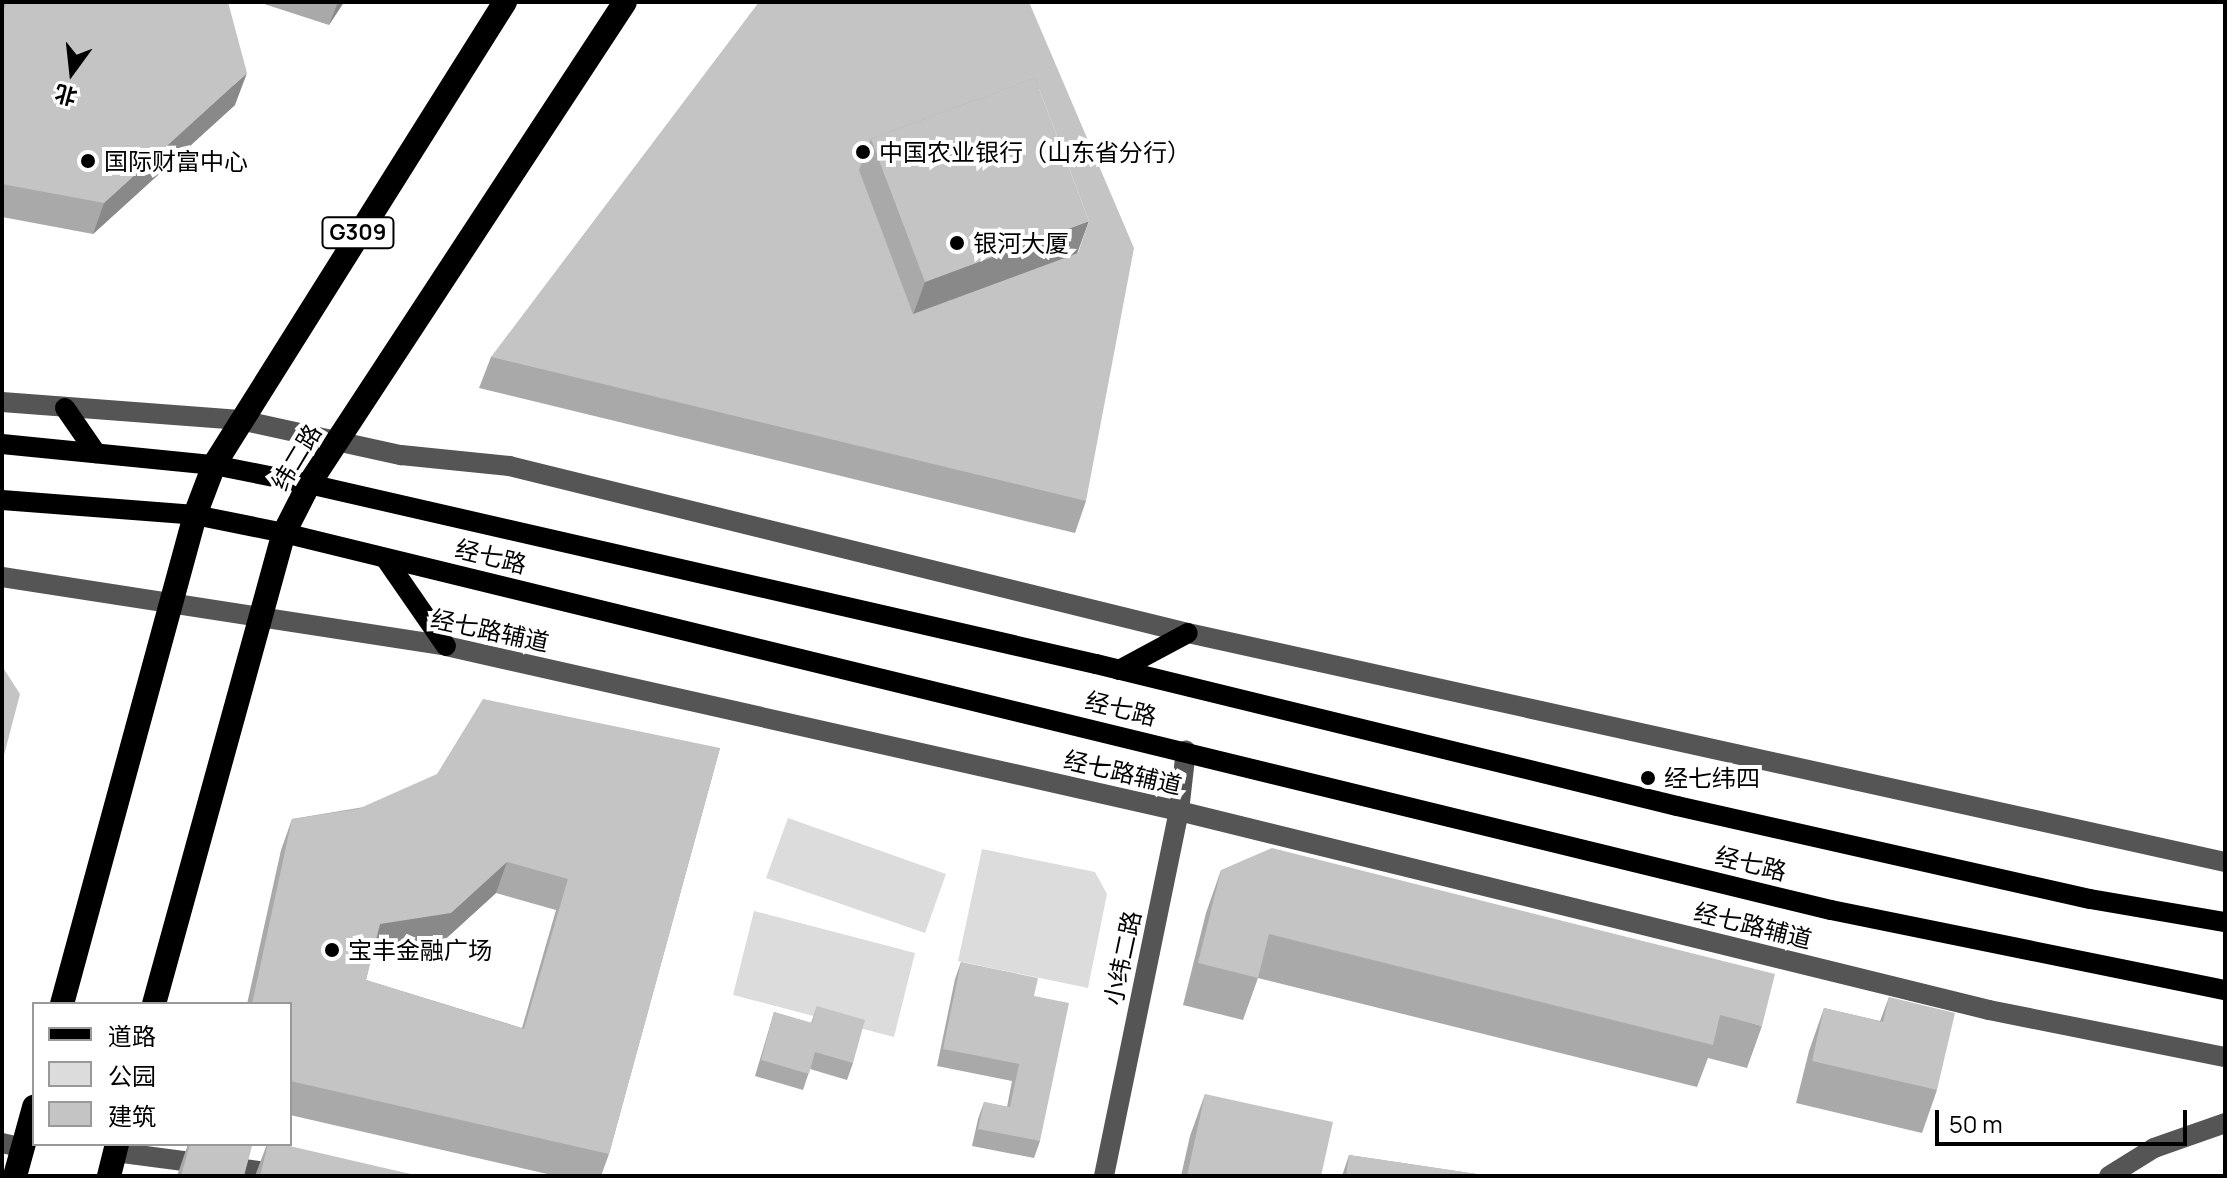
<!DOCTYPE html>
<meta charset="utf-8">
<style>
body{margin:0}
#map{position:relative;width:2227px;height:1178px;overflow:hidden;background:#fff;font-family:Manrope,"Noto Sans SC",sans-serif}
div>[style]{position:absolute}
[style*='--x']{left:calc(var(--x)*1px);top:calc(var(--y)*1px);width:calc(var(--w)*1px);rotate:calc(var(--a)*1deg)}
.green>*{inset:0;background:#dcdcdc}
.minor>*{height:20px;margin:-10px;padding:0 10px;transform-origin:10px;border-radius:10px;background:#555}
.major>*{height:20px;margin:-10px;padding:0 10px;transform-origin:10px;border-radius:10px;background:#000}
.highway>*{height:24px;margin:-12px;padding:0 12px;transform-origin:12px;border-radius:12px;background:#000}
.wall>*{inset:0;background:#a9a9a9}
.shaded-wall>*{inset:0;background:#898989}
.building>*{inset:0;background:#c4c4c4}
.dots>*{width:22px;height:22px;translate:-50% -50%;box-sizing:border-box;border:4px solid #fff;border-radius:50%}
span{translate:-50% -50%;white-space:nowrap;text-align:center;line-height:1.15;-webkit-text-stroke:8px #fff;paint-order:stroke}
.shield-label span{padding:2px 6px;background:#fff;border:2px solid;border-radius:6px;-webkit-text-stroke-width:0}
.shield-label{font-size:22px;color:#000;font-weight:700}
.poi-label{font-size:24px;color:#000}
.left{translate:0 -50%;text-align:left}
.street-label{font-size:24px;color:#000}
.frame{position:absolute;inset:0;border:4px solid #000;pointer-events:none}
.legend{position:absolute;left:32px;top:1002px;width:260px;height:144px;box-sizing:border-box;background:#fff;border:2px solid #999;margin:0;padding:10px 14px;list-style:none;font-size:24px;color:#000}
.legend li{display:flex;align-items:center;gap:16px;height:40px}
.legend b{width:40px;border:2px solid #999}
.north{position:absolute;left:32px;top:32px;width:80px;height:80px;-webkit-text-stroke:6px #fff;paint-order:stroke;rotate:195deg;font-size:22px;font-weight:700;line-height:32px;text-align:center;color:#000}
.north::after{content:'';display:block;margin:auto;width:28px;height:36px;background:#000;clip-path:polygon(50% 0,100% 100%,50% 72%,0 100%)}
.scale{position:absolute;left:1935px;top:1110px;width:252px;height:36px;box-sizing:border-box;border:4px solid #000;border-top:0;padding-left:10px;font-size:24px;line-height:28px;white-space:nowrap;color:#000;-webkit-text-stroke:6px #fff;paint-order:stroke}
</style>
<div id="map">
<div class="green">
<div style="clip-path:polygon(788px 818px,946px 874px,925px 933px,766px 878px)"></div>
<div style="clip-path:polygon(982px 849px,1095px 872px,1107px 894px,1088px 988px,958px 961px)"></div>
<div style="clip-path:polygon(754px 911px,915px 953px,894px 1037px,733px 995px)"></div>
</div>
<div class="minor">
<div style="--x:2;--y:402;--w:239;--a:4.3"></div>
<div style="--x:240;--y:420;--w:165;--a:12.3"></div>
<div style="--x:401;--y:455;--w:109;--a:5.8"></div>
<div style="--x:509;--y:466;--w:699;--a:13.82"></div>
<div style="--x:1188;--y:633;--w:1062;--a:12.45"></div>
<div style="--x:2;--y:577;--w:449;--a:8.8"></div>
<div style="--x:446;--y:646;--w:751;--a:12.69"></div>
<div style="--x:1179;--y:811;--w:834;--a:13.8"></div>
<div style="--x:1989;--y:1010;--w:241;--a:11.3"></div>
<div style="--x:2;--y:1143;--w:22;--a:13"></div>
<div style="--x:115;--y:1152;--w:185;--a:7.5"></div>
<div style="--x:1104;--y:1176;--w:373;--a:-78.4"></div>
<div style="--x:1179;--y:811;--w:61;--a:-83.5"></div>
<div style="--x:2109;--y:1176;--w:53;--a:-31.9"></div>
<div style="--x:2154;--y:1148;--w:75;--a:-19.4"></div>
</div>
<div class="major">
<div style="--x:65;--y:408;--w:55;--a:55.4"></div>
<div style="--x:2;--y:444;--w:213;--a:5.7"></div>
<div style="--x:214;--y:465;--w:97;--a:11.3"></div>
<div style="--x:309;--y:484;--w:807;--a:12.88"></div>
<div style="--x:1096;--y:664;--w:598;--a:13.73"></div>
<div style="--x:1677;--y:806;--w:423;--a:12.7"></div>
<div style="--x:2090;--y:899;--w:137;--a:9.7"></div>
<div style="--x:2;--y:500;--w:194;--a:4.4"></div>
<div style="--x:195;--y:515;--w:91;--a:11.4"></div>
<div style="--x:284;--y:533;--w:1592;--a:13.7"></div>
<div style="--x:1831;--y:910;--w:402;--a:11.5"></div>
<div style="--x:385;--y:558;--w:107;--a:55.3"></div>
<div style="--x:1119;--y:670;--w:78;--a:-28.2"></div>
</div>
<div class="highway">
<div style="--x:62;--y:1004;--w:507;--a:-74.78"></div>
<div style="--x:195;--y:515;--w:53;--a:-69.2"></div>
<div style="--x:214;--y:465;--w:547;--a:-57.85"></div>
<div style="--x:154;--y:1004;--w:489;--a:-74.6"></div>
<div style="--x:284;--y:533;--w:55;--a:-63"></div>
<div style="--x:309;--y:484;--w:576;--a:-56.75"></div>
<div style="--x:15;--y:1176;--w:72;--a:-74.6"></div>
<div style="--x:109;--y:1176;--w:33;--a:-76"></div>
</div>
<div class="wall">
<div style="clip-path:polygon(3px 2px,228px 2px,235px 105px,93px 234px,2px 217px)"></div>
<div style="clip-path:polygon(258px 2px,344px 2px,329px 25px)"></div>
<div style="clip-path:polygon(1029px 2px,1086px 501px,1075px 533px,479px 388px,491px 357px)"></div>
<div style="clip-path:polygon(evenodd,720px 748px,609px 1154px,601px 1176px,556px 1176px,290px 1115px,290px 1004px,247px 1004px,281px 850px,292px 819px,720px 748px,496px 893px,556px 910px,522px 1028px,366px 980px,372px 955px,440px 944px,496px 893px)"></div>
<div style="clip-path:polygon(1221px 870px,1762px 1026px,1747px 1068px,1708px 1058px,1697px 1087px,1258px 978px,1243px 1020px,1183px 1005px,1206px 913px)"></div>
<div style="clip-path:polygon(961px 962px,1034px 996px,1040px 1141px,1034px 1158px,972px 1146px,978px 1119px,984px 1102px,1007px 1107px,1012px 1081px,937px 1066px,955px 979px)"></div>
<div style="clip-path:polygon(1889px 997px,1937px 1090px,1922px 1133px,1796px 1103px,1809px 1051px,1824px 1008px,1880px 1021px)"></div>
<div style="clip-path:polygon(817px 1006px,853px 1063px,847px 1080px,810px 1069px,803px 1090px,755px 1076px,774px 1012px,811px 1023px)"></div>
<div style="clip-path:polygon(1205px 1094px,1321px 1176px,1181px 1176px,1190px 1136px)"></div>
<div style="clip-path:polygon(188px 1144px,243px 1144px,244px 1176px,177px 1176px)"></div>
<div style="clip-path:polygon(267px 1144px,419px 1176px,255px 1176px)"></div>
<div style="clip-path:polygon(1349px 1155px,1490px 1176px,1342px 1176px)"></div>
</div>
<div class="shaded-wall">
<div style="clip-path:polygon(338px 2px,344px 2px,329px 25px)"></div>
<div style="clip-path:polygon(247px 73px,235px 105px,93px 234px,104px 203px)"></div>
<div style="clip-path:polygon(1089px 221px,1066px 284px,902px 345px,925px 282px)"></div>
<div style="clip-path:polygon(507px 862px,496px 893px,440px 944px,368px 955px,380px 924px)"></div>
</div>
<div class="building">
<div style="clip-path:polygon(6px 2px,228px 2px,247px 73px,104px 203px,2px 184px,2px 20px)"></div>
<div style="clip-path:polygon(evenodd,759px 2px,1029px 2px,1134px 248px,1086px 501px,491px 357px,759px 2px,1035px 78px,1089px 221px,1078px 253px,913px 314px,859px 170px,871px 139px,1035px 78px)"></div>
<div style="clip-path:polygon(1035px 78px,1089px 221px,925px 282px,871px 139px)"></div>
<div style="clip-path:polygon(2px 666px,20px 694px,2px 763px)"></div>
<div style="clip-path:polygon(evenodd,483px 699px,720px 748px,609px 1154px,290px 1081px,290px 1004px,252px 1004px,292px 819px,358px 809px,437px 774px,483px 699px,507px 862px,568px 879px,524px 1029px,366px 980px,380px 924px,451px 913px,507px 862px)"></div>
<div style="clip-path:polygon(1272px 848px,1775px 974px,1762px 1026px,1720px 1015px,1713px 1045px,1269px 934px,1258px 978px,1198px 963px,1221px 870px)"></div>
<div style="clip-path:polygon(961px 962px,1038px 978px,1034px 996px,1069px 1003px,1040px 1141px,978px 1129px,984px 1102px,1010px 1107px,1019px 1064px,943px 1049px)"></div>
<div style="clip-path:polygon(1889px 997px,1955px 1013px,1937px 1090px,1812px 1061px,1824px 1008px,1883px 1022px)"></div>
<div style="clip-path:polygon(817px 1006px,865px 1020px,853px 1063px,815px 1052px,809px 1074px,761px 1060px,774px 1012px,812px 1023px)"></div>
<div style="clip-path:polygon(1205px 1094px,1333px 1122px,1321px 1176px,1187px 1176px)"></div>
<div style="clip-path:polygon(190px 1144px,243px 1144px,252px 1146px,244px 1176px,181px 1176px)"></div>
<div style="clip-path:polygon(268px 1144px,281px 1144px,419px 1176px,260px 1176px)"></div>
<div style="clip-path:polygon(1349px 1155px,1490px 1176px,1346px 1176px)"></div>
</div>
<div class="dots">
<div style="left:863px;top:152px;background:#000"></div>
<div style="left:88px;top:161px;background:#000"></div>
<div style="left:957px;top:243px;background:#000"></div>
<div style="left:1648px;top:778px;background:#000"></div>
<div style="left:332px;top:950px;background:#000"></div>
</div>
<div class="shield-label">
<span style="left:358px;top:233px">G309</span>
</div>
<div class="poi-label">
<span class="left" style="left:879px;top:152px">中国农业银行（山东省分行）</span>
<span class="left" style="left:104px;top:161px">国际财富中心</span>
<span class="left" style="left:973px;top:243px">银河大厦</span>
<span class="left" style="left:1664px;top:778px">经七纬四</span>
<span class="left" style="left:348px;top:950px">宝丰金融广场</span>
</div>
<div class="street-label">
<span style="left:296px;top:457px;rotate:-59deg">纬二路</span>
<span style="left:491px;top:556px;rotate:14deg">经七路</span>
<span style="left:490px;top:630px;rotate:12deg">经七路辅道</span>
<span style="left:1121px;top:708px;rotate:14deg">经七路</span>
<span style="left:1123px;top:772px;rotate:13deg">经七路辅道</span>
<span style="left:1751px;top:863px;rotate:14deg">经七路</span>
<span style="left:1753px;top:925px;rotate:14deg">经七路辅道</span>
<span style="left:1122px;top:958px;rotate:-78deg">小纬二路</span>
</div>
<div class="frame"></div>
<ul class="legend">
<li><b style="height:10px;background:#000"></b>道路</li>
<li><b style="height:22px;background:#dcdcdc"></b>公园</li>
<li><b style="height:22px;background:#c4c4c4"></b>建筑</li>
</ul>
<div class="north">北</div>
<div class="scale">50 m</div>
</div>
